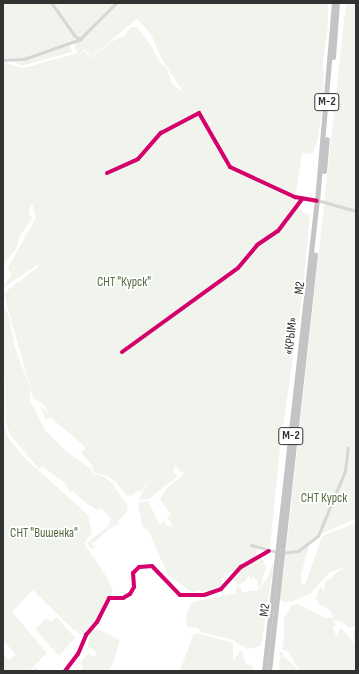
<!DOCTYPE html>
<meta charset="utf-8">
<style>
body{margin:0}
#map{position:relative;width:359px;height:674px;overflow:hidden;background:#fff;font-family:"Sofia Sans Condensed",sans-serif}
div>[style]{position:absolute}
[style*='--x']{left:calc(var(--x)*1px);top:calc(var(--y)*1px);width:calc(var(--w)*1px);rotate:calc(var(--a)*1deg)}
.green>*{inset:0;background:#f1f4ed}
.street>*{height:2.5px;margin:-1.25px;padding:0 1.25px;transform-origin:1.25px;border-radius:1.25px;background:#d6d6d6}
.highway>*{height:5px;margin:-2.5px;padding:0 2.5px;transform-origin:2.5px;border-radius:2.5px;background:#c4c4c4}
.cycleway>*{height:4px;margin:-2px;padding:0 2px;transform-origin:2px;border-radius:2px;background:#d6006c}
span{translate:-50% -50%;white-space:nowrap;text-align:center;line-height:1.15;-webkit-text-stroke:4px #fff;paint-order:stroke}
.shield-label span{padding:1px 3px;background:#fff;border:1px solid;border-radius:3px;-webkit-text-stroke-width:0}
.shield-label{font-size:12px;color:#323232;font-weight:700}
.park-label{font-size:13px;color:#556c41}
.street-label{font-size:13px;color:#323232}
.frame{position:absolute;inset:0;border:4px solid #323232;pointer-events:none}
</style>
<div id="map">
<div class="green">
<div style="clip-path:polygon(3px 3px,115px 3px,82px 37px,70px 43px,72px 52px,22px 66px,10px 59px,3px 60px)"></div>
<div style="clip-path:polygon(evenodd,117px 3px,328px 3px,328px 24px,323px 63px,324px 98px,318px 138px,313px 154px,302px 153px,295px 198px,300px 200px,298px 207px,306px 214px,310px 214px,303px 290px,280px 447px,270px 548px,266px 550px,258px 548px,256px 551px,258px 557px,263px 559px,266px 569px,260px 586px,257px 587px,258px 581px,253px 577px,251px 580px,249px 575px,245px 581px,238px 585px,232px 579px,239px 576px,236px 570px,229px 572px,227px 576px,225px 572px,223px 574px,226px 579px,222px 578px,222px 586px,218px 589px,202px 592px,198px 590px,194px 592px,190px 591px,168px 575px,149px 532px,142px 525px,138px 503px,148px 501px,160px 525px,165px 520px,166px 526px,171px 526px,172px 524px,167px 518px,171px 515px,160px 499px,166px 489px,184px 474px,182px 471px,181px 473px,175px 465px,173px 472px,178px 476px,149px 499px,138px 500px,153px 475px,142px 491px,137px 491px,131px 496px,126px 495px,115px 481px,105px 475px,94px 473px,92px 466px,81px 452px,85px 449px,83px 445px,50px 417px,46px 420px,40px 406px,49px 414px,45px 406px,33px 398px,6px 302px,4px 293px,38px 267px,37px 265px,3px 288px,11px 275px,8px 268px,11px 262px,36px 218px,32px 203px,28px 214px,32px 218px,19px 237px,16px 249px,4px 264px,3px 278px,3px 62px,23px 68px,78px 53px,75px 48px,75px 42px,85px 36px,117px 3px,137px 19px,151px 34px,162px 60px,184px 93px,173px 85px,166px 68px,158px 60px,152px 47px,137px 27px,131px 27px,124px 36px,111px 42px,91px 58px,85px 52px,79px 53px,85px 50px,91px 57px,137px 19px)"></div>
<div style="clip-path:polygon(346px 3px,356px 3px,356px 519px,318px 535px,298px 551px,286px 553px)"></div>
<div style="clip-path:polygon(3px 305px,9px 316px,15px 348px,30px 388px,30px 401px,46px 431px,67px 452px,91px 469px,92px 474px,105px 477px,112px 483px,127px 505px,128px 510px,118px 521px,119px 524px,109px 529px,92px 544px,95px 548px,91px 549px,87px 543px,107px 527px,111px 520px,109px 516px,101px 509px,97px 510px,85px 502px,73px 491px,70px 493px,65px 483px,42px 466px,39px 469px,11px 436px,5px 421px)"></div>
<div style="clip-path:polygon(3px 423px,9px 439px,25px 458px,88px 515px,92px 533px,84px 543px,108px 579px,113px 591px,96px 622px,84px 636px,73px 629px,33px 590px,12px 612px,47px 653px,31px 669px,24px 663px,30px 669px,33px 670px,35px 667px,39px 671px,3px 671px,3px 654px,9px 660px,15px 655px,21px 660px,3px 640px)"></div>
<div style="clip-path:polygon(356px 523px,356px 627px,349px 628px,344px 623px,334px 620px,331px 611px,319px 604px,316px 599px,319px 589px,321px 587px,324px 591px,326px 580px,332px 579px,333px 575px,347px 566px,329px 573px,310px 594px,293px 601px,284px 602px,279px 599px,281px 572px,284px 571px,283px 556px,309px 546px,301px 574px,301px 582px,305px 585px,322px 536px)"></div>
<div style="clip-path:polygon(274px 562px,261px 646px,247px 649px,233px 640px,201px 632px,197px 628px,187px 627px,186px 615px,192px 602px,236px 593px,236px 587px,241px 587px,242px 592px,257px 590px,266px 580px)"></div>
<div style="clip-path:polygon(298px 604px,325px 618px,332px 617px,336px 625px,333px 627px,336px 636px,341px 628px,354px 643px,353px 630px,356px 630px,356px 671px,300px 671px,288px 652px,282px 649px,284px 639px,284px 617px,292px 605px)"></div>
<div style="clip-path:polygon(57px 617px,75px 638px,59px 656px,35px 629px,46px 618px,51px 622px)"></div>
<div style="clip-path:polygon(96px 628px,120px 640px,113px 663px,109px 671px,80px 671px,83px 667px,80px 663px,88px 653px,94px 657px,97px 653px,88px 646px,89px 635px)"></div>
<div style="clip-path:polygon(197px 633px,233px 643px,233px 661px,242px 649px,246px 665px,253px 665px,252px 671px,180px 671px,193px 635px)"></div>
<div style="clip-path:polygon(276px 650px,284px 653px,282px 659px,284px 656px,299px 671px,279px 671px,280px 653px)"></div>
</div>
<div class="street">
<div style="--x:52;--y:3;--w:39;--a:55"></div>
<div style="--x:74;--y:35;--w:7;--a:34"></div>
<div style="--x:80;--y:39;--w:51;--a:-45"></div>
<div style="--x:3;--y:60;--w:21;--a:-3"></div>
<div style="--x:24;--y:59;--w:60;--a:-19.3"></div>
<div style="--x:107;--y:173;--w:34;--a:-24"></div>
<div style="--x:138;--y:159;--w:35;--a:-49"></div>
<div style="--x:161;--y:133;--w:43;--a:-27.8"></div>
<div style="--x:199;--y:113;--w:62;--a:60.1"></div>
<div style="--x:230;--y:167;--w:72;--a:24.8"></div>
<div style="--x:295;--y:197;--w:22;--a:10"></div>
<div style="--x:321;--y:201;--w:36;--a:16"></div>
<div style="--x:122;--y:352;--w:143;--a:-35.9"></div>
<div style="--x:238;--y:268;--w:30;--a:-50"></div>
<div style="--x:257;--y:245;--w:25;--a:-34"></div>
<div style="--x:278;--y:231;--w:40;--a:-53"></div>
<div style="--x:251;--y:545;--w:27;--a:15"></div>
<div style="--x:282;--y:553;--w:16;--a:-7"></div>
<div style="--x:298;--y:551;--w:25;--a:-37"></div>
<div style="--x:318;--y:536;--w:70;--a:-67.4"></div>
<div style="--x:345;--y:471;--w:23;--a:-83"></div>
<div style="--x:65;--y:671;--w:21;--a:-53"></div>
<div style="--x:78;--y:654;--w:21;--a:-67"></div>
<div style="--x:86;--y:635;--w:17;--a:-50"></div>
<div style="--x:97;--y:622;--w:27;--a:-63"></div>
<div style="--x:109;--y:598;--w:14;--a:0"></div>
<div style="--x:123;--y:598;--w:8;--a:-30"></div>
<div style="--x:130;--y:594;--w:8;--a:-60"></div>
<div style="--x:134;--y:587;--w:14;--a:-94"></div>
<div style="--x:133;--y:573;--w:8;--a:-45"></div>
<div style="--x:139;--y:567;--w:13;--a:-4"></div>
<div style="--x:152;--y:566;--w:40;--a:46"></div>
<div style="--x:180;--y:595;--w:24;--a:0"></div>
<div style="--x:204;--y:595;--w:18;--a:-19"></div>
<div style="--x:221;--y:589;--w:30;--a:-48"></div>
<div style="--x:241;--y:567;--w:32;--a:-30"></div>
</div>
<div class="highway">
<div style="--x:333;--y:57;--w:54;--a:-85.8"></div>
<div style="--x:324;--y:171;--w:32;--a:-85"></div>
<div style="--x:264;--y:671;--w:473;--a:-83.6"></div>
<div style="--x:317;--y:201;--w:199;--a:-85.1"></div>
<div style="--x:269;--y:671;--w:419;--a:-83.7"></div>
</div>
<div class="cycleway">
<div style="--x:107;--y:173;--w:34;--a:-24"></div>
<div style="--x:138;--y:159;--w:35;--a:-49"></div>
<div style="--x:161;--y:133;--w:43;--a:-27.8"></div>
<div style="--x:199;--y:113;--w:62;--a:60.1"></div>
<div style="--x:230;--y:167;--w:72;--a:24.8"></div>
<div style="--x:295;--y:197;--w:22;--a:10"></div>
<div style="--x:122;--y:352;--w:143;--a:-35.9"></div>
<div style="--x:238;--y:268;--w:30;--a:-50"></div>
<div style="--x:257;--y:245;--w:25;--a:-34"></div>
<div style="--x:278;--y:231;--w:40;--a:-53"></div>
<div style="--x:65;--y:671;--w:21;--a:-53"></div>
<div style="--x:78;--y:654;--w:21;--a:-67"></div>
<div style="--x:86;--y:635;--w:17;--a:-50"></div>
<div style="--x:97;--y:622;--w:27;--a:-63"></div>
<div style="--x:109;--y:598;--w:14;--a:0"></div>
<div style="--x:123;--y:598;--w:8;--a:-30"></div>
<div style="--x:130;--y:594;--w:8;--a:-60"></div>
<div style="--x:134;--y:587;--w:14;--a:-94"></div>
<div style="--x:133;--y:573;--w:8;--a:-45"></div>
<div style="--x:139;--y:567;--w:13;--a:-4"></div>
<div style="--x:152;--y:566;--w:40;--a:46"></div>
<div style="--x:180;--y:595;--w:24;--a:0"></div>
<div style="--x:204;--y:595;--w:18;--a:-19"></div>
<div style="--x:221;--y:589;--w:30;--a:-48"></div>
<div style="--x:241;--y:567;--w:32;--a:-30"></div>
</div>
<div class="shield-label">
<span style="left:327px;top:102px">М-2</span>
<span style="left:291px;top:436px">М-2</span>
</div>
<div class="park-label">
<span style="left:124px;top:282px">СНТ "Курск"</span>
<span style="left:324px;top:498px">СНТ Курск</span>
<span style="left:44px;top:533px">СНТ "Вишенка"</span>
</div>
<div class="street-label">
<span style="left:300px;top:288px;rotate:-84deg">М2</span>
<span style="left:291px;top:336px;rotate:-84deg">«КРЫМ»</span>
<span style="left:265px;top:610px;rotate:-83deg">М2</span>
</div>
<div class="frame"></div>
</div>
